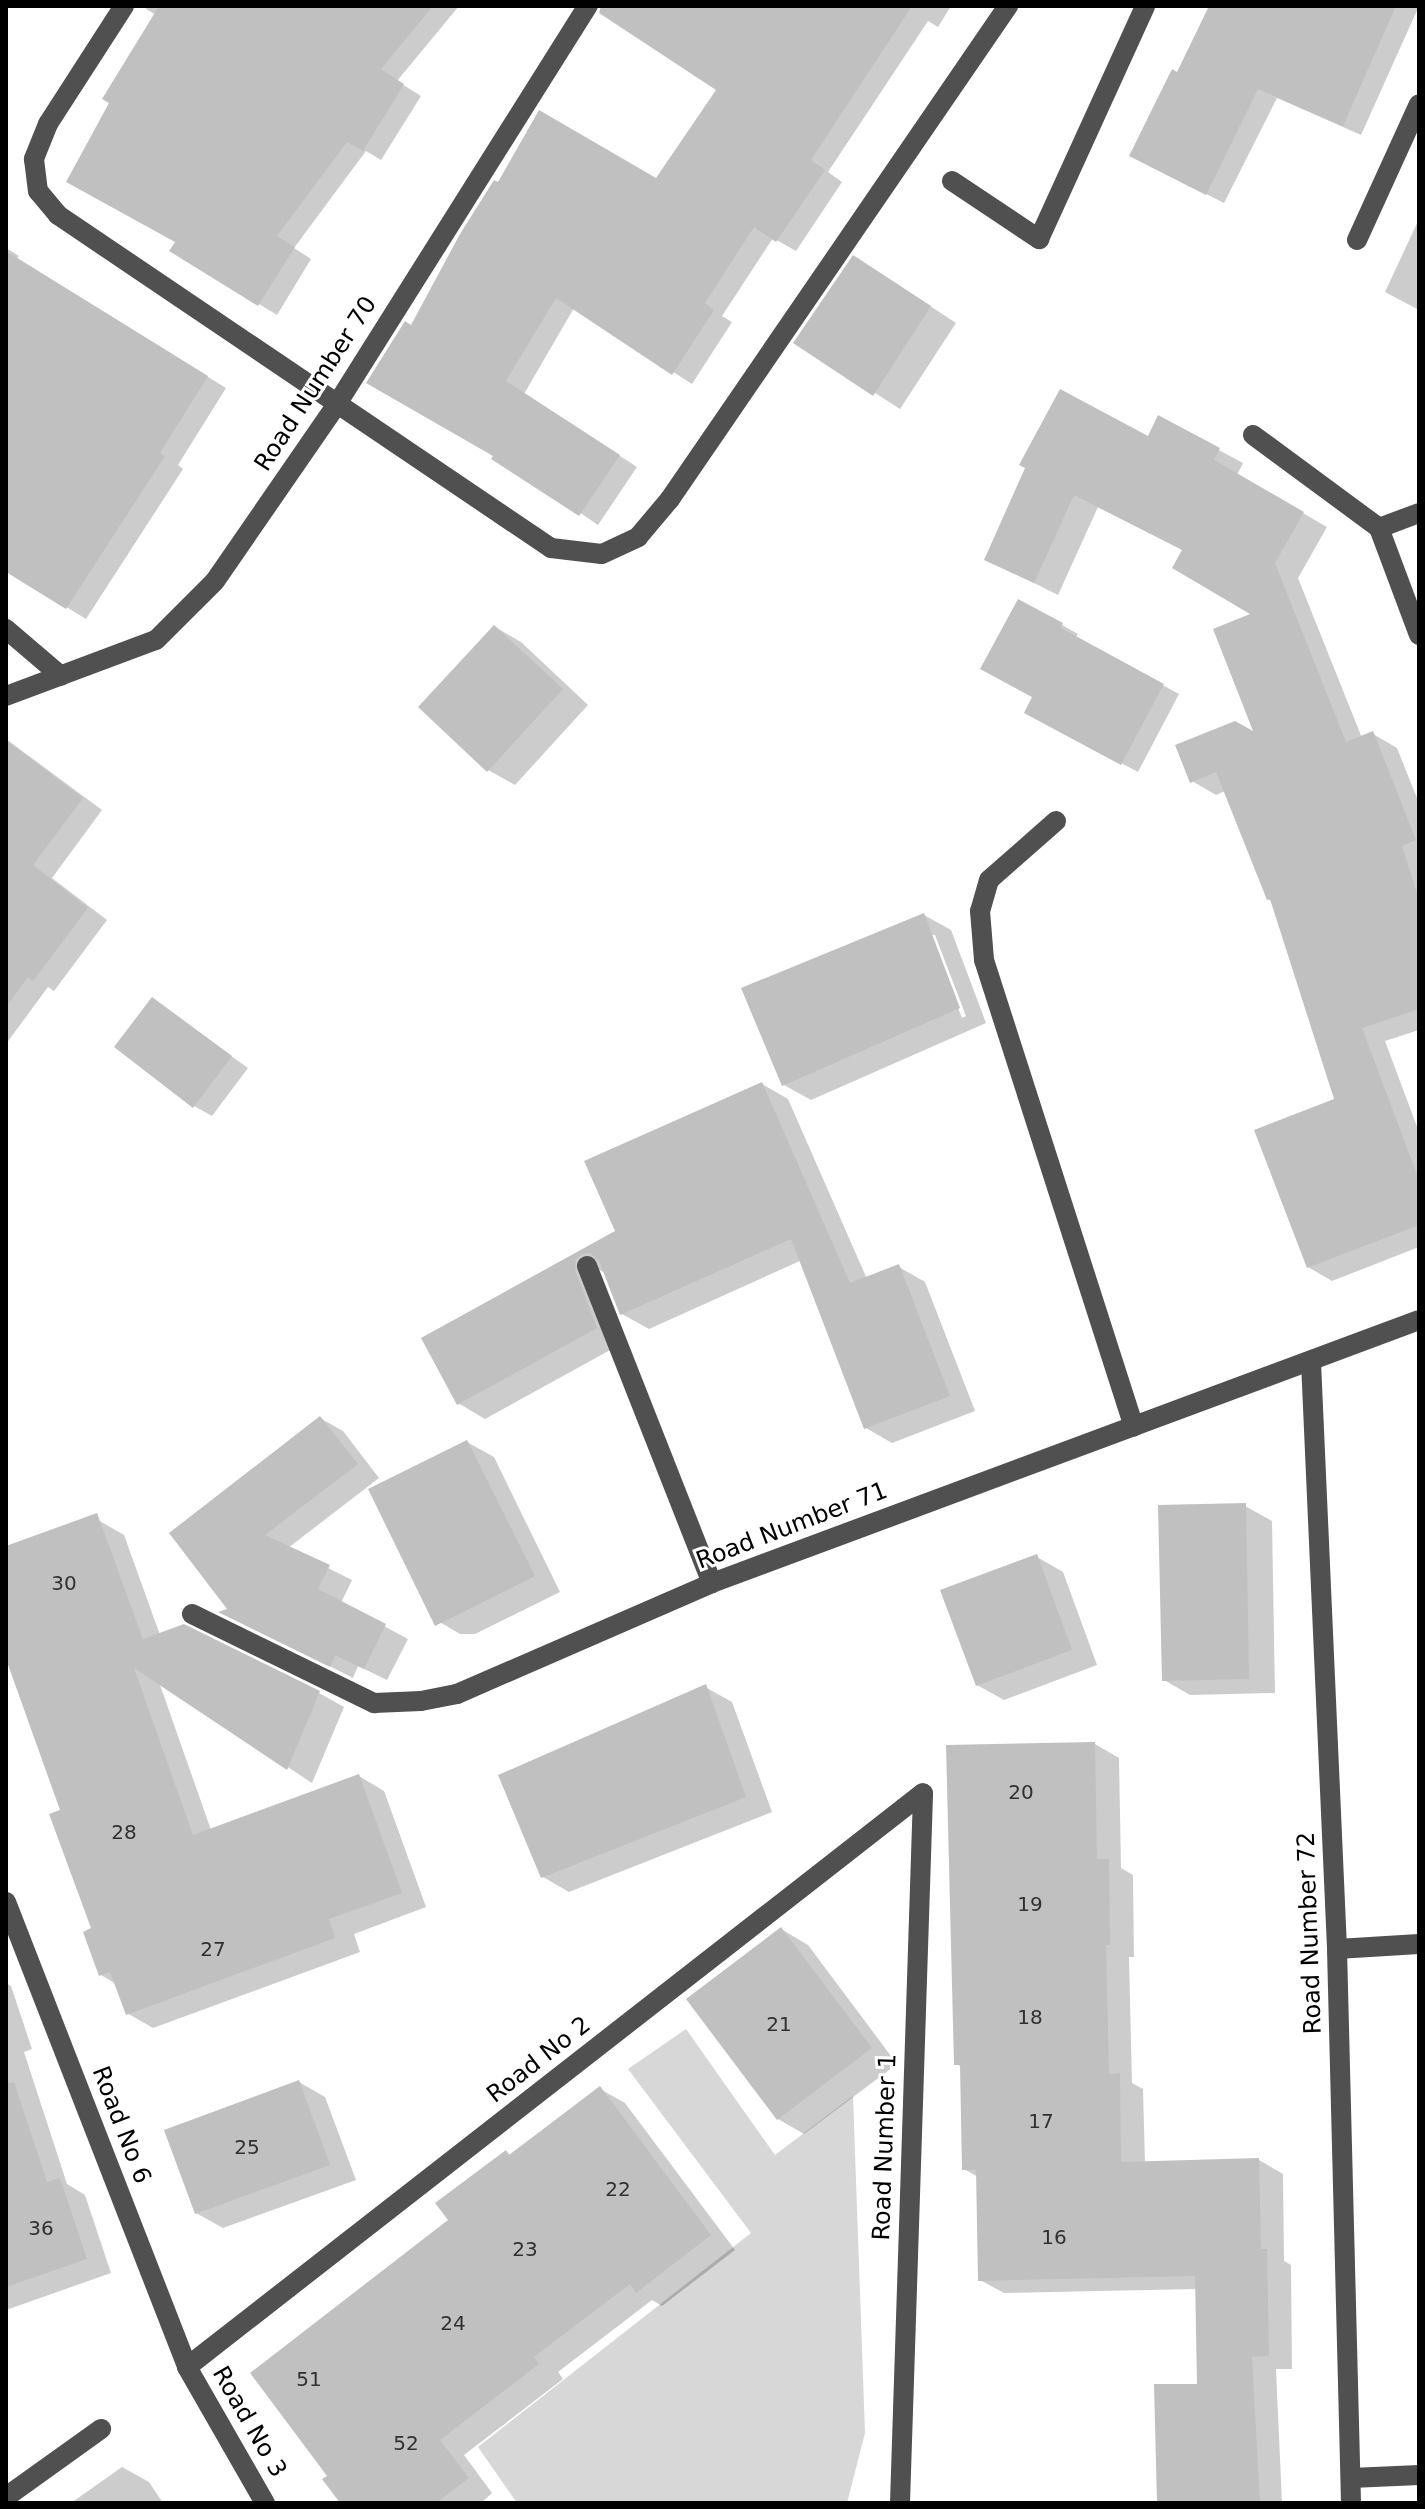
<!DOCTYPE html>
<style>
body{margin:0}
#map{position:relative;width:1425px;height:2509px;overflow:hidden;background:#fff;font-family:"DejaVu Sans",sans-serif}
div>[style]{position:absolute}
[style*='--x']{left:calc(var(--x)*1px);top:calc(var(--y)*1px);width:calc(var(--w)*1px);rotate:calc(var(--a)*1deg)}
.green>*{inset:0;background:#d7d7d7}
.shadow>*{inset:0;background:#0003}
.building>*{inset:0;background:#c0c0c0}
.minor>*{height:20px;margin:-10px;padding:0 10px;transform-origin:10px;border-radius:10px;background:#505050}
span{translate:-50% -50%;white-space:nowrap;text-align:center;line-height:1.15;-webkit-text-stroke:6px #fff;paint-order:stroke}
.number-label{font-size:20px;color:#303030}
.number-label span{-webkit-text-stroke-width:0}
.street-label{font-size:24px;color:#000}
.frame{position:absolute;inset:0;border:8px solid #000;pointer-events:none}
</style>
<div id="map">
<div class="green">
<div style="clip-path:polygon(686px 2029px,775px 2155px,853px 2096px,865px 2433px,847px 2503px,517px 2503px,478px 2447px,751px 2233px,628px 2069px)"></div>
</div>
<div class="shadow">
<div style="clip-path:polygon(148px 6px,459px 6px,397px 81px,421px 96px,381px 160px,366px 151px,294px 248px,311px 259px,277px 315px,172px 251px,178px 242px,156px 15px,146px 9px)"></div>
<div style="clip-path:polygon(624px 6px,951px 6px,938px 27px,928px 21px,828px 172px,842px 182px,796px 251px,773px 238px,722px 316px,732px 322px,692px 384px,574px 308px,524px 394px,637px 467px,598px 525px,496px 455px,412px 328px,656px 180px,719px 90px)"></div>
<div style="clip-path:polygon(1211px 6px,1419px 6px,1361px 135px,1277px 98px,1224px 203px,1149px 165px,1178px 74px)"></div>
<div style="clip-path:polygon(1419px 219px,1419px 310px,1385px 292px)"></div>
<div style="clip-path:polygon(6px 248px,19px 256px,17px 259px,226px 388px,178px 465px,183px 469px,86px 619px,6px 570px)"></div>
<div style="clip-path:polygon(880px 273px,956px 323px,900px 409px,796px 342px)"></div>
<div style="clip-path:polygon(1159px 418px,1243px 463px,1237px 475px,1327px 527px,1298px 578px,1362px 738px,1373px 734px,1397px 748px,1419px 803px,1419px 1030px,1385px 1041px,1419px 1132px,1419px 1247px,1332px 1281px,1308px 1267px,1337px 1100px,1273px 902px,1268px 899px,1225px 791px,1216px 795px,1192px 781px,1257px 736px,1255px 615px,1184px 550px,1098px 507px,1058px 595px,986px 559px,1149px 439px)"></div>
<div style="clip-path:polygon(1062px 625px,1078px 634px,1075px 638px,1179px 694px,1138px 772px,1042px 721px,1035px 697px)"></div>
<div style="clip-path:polygon(495px 627px,521px 642px,588px 705px,515px 785px,488px 770px)"></div>
<div style="clip-path:polygon(6px 739px,102px 810px,52px 878px,107px 920px,54px 991px,48px 987px,6px 1044px)"></div>
<div style="clip-path:polygon(evenodd,924px 915px,951px 930px,986px 1023px,811px 1100px,784px 1085px,924px 915px,930px 935px,935px 935px,966px 1016px,962px 1018px,930px 935px)"></div>
<div style="clip-path:polygon(152px 999px,248px 1068px,212px 1116px,194px 1106px)"></div>
<div style="clip-path:polygon(762px 1084px,788px 1099px,867px 1279px,899px 1267px,925px 1282px,975px 1411px,892px 1443px,866px 1428px,802px 1260px,649px 1329px,622px 1314px,604px 1267px,603px 1272px,591px 1265px,589px 1268px,602px 1276px,601px 1286px,623px 1343px,485px 1419px,458px 1403px,424px 1339px,618px 1232px)"></div>
<div style="clip-path:polygon(320px 1418px,343px 1431px,379px 1478px,288px 1548px,352px 1580px,341px 1603px,408px 1639px,387px 1680px,358px 1666px,353px 1678px,222px 1612px,230px 1610px,172px 1533px)"></div>
<div style="clip-path:polygon(467px 1442px,494px 1457px,560px 1592px,475px 1634px,460px 1634px,433px 1618px)"></div>
<div style="clip-path:polygon(1245px 1506px,1272px 1521px,1275px 1693px,1190px 1695px,1164px 1680px)"></div>
<div style="clip-path:polygon(98px 1520px,124px 1535px,160px 1635px,319px 1693px,344px 1707px,312px 1783px,159px 1682px,211px 1830px,359px 1776px,384px 1791px,426px 1907px,354px 1934px,360px 1952px,153px 2028px,127px 2013px,116px 1984px,101px 1975px,93px 1930px,63px 1812px,6px 1658px,6px 1548px)"></div>
<div style="clip-path:polygon(1037px 1557px,1063px 1572px,1097px 1665px,1004px 1700px,977px 1685px)"></div>
<div style="clip-path:polygon(705px 1687px,732px 1702px,772px 1812px,569px 1892px,543px 1877px)"></div>
<div style="clip-path:polygon(1095px 1744px,1119px 1758px,1121px 1868px,1133px 1875px,1134px 1957px,1129px 1957px,1132px 2083px,1143px 2089px,1145px 2163px,1259px 2160px,1283px 2174px,1284px 2261px,1291px 2265px,1292px 2369px,1276px 2369px,1282px 2503px,1159px 2503px,1199px 2386px,1197px 2289px,1004px 2293px,980px 2280px,978px 2177px,964px 2169px,962px 2067px,956px 2064px)"></div>
<div style="clip-path:polygon(781px 1929px,808px 1945px,897px 2064px,804px 2134px,778px 2119px)"></div>
<div style="clip-path:polygon(6px 1983px,11px 1986px,32px 2049px,24px 2052px,67px 2184px,85px 2195px,111px 2273px,6px 2310px)"></div>
<div style="clip-path:polygon(299px 2082px,325px 2097px,356px 2180px,223px 2228px,196px 2213px)"></div>
<div style="clip-path:polygon(600px 2089px,625px 2103px,735px 2250px,662px 2306px,652px 2300px,558px 2372px,563px 2379px,464px 2455px,492px 2493px,481px 2503px,342px 2503px,330px 2476px,451px 2221px,506px 2152px,512px 2156px)"></div>
<div style="clip-path:polygon(122px 2467px,149px 2482px,163px 2503px,71px 2503px)"></div>
</div>
<div class="building">
<div style="clip-path:polygon(159px 6px,433px 6px,381px 69px,404px 84px,363px 151px,347px 142px,277px 236px,295px 247px,258px 306px,169px 251px,175px 242px,66px 182px,109px 103px,102px 99px)"></div>
<div style="clip-path:polygon(601px 6px,912px 6px,811px 160px,825px 170px,776px 242px,754px 227px,705px 303px,714px 310px,672px 375px,556px 298px,506px 381px,620px 455px,579px 516px,491px 459px,493px 456px,366px 383px,405px 321px,411px 325px,460px 234px,494px 180px,498px 182px,539px 110px,656px 178px,716px 90px,599px 13px)"></div>
<div style="clip-path:polygon(1209px 6px,1396px 6px,1343px 126px,1258px 89px,1206px 195px,1129px 156px,1172px 69px,1177px 72px)"></div>
<div style="clip-path:polygon(6px 251px,208px 376px,160px 453px,165px 456px,66px 609px,6px 572px)"></div>
<div style="clip-path:polygon(853px 255px,931px 306px,873px 396px,793px 343px)"></div>
<div style="clip-path:polygon(1060px 389px,1148px 436px,1158px 415px,1220px 448px,1214px 460px,1304px 512px,1275px 563px,1346px 742px,1373px 731px,1416px 840px,1402px 846px,1419px 900px,1419px 1009px,1362px 1028px,1419px 1180px,1419px 1225px,1307px 1268px,1254px 1130px,1334px 1099px,1270px 899px,1267px 900px,1216px 772px,1190px 783px,1175px 745px,1235px 721px,1253px 731px,1213px 629px,1250px 614px,1172px 568px,1182px 550px,1074px 495px,1034px 583px,984px 560px,1025px 468px,1019px 465px)"></div>
<div style="clip-path:polygon(1018px 599px,1063px 623px,1061px 628px,1164px 684px,1121px 765px,1024px 713px,1032px 697px,980px 669px)"></div>
<div style="clip-path:polygon(494px 625px,563px 689px,487px 772px,418px 707px)"></div>
<div style="clip-path:polygon(6px 740px,83px 798px,33px 865px,88px 908px,33px 981px,28px 977px,6px 1007px)"></div>
<div style="clip-path:polygon(924px 913px,960px 1008px,782px 1086px,741px 988px)"></div>
<div style="clip-path:polygon(152px 997px,232px 1056px,193px 1108px,114px 1047px)"></div>
<div style="clip-path:polygon(762px 1082px,850px 1283px,899px 1264px,950px 1396px,864px 1429px,791px 1239px,620px 1315px,599px 1261px,590px 1253px,582px 1254px,576px 1259px,575px 1270px,597px 1328px,457px 1405px,421px 1338px,615px 1231px,584px 1161px)"></div>
<div style="clip-path:polygon(320px 1416px,358px 1464px,265px 1535px,330px 1565px,318px 1589px,386px 1624px,364px 1669px,335px 1655px,330px 1667px,218px 1612px,227px 1609px,169px 1533px)"></div>
<div style="clip-path:polygon(467px 1440px,535px 1576px,435px 1626px,368px 1489px)"></div>
<div style="clip-path:polygon(1246px 1503px,1249px 1679px,1162px 1681px,1158px 1505px)"></div>
<div style="clip-path:polygon(97px 1513px,143px 1639px,184px 1624px,320px 1691px,287px 1770px,134px 1668px,193px 1835px,359px 1774px,402px 1893px,329px 1919px,335px 1938px,126px 2015px,110px 1972px,99px 1976px,83px 1932px,91px 1928px,49px 1814px,60px 1810px,6px 1659px,6px 1546px)"></div>
<div style="clip-path:polygon(1037px 1554px,1072px 1650px,976px 1686px,940px 1590px)"></div>
<div style="clip-path:polygon(706px 1684px,746px 1797px,541px 1878px,498px 1775px)"></div>
<div style="clip-path:polygon(1095px 1742px,1097px 1859px,1109px 1859px,1110px 1945px,1106px 1945px,1109px 2074px,1120px 2073px,1121px 2162px,1259px 2158px,1261px 2249px,1267px 2249px,1269px 2356px,1252px 2357px,1260px 2503px,1157px 2503px,1154px 2384px,1197px 2384px,1195px 2276px,978px 2281px,976px 2170px,962px 2170px,960px 2065px,954px 2065px,946px 1745px)"></div>
<div style="clip-path:polygon(781px 1927px,872px 2048px,777px 2120px,686px 1999px)"></div>
<div style="clip-path:polygon(299px 2080px,330px 2165px,195px 2214px,164px 2130px)"></div>
<div style="clip-path:polygon(14px 2082px,47px 2182px,60px 2178px,87px 2259px,6px 2287px,6px 2083px)"></div>
<div style="clip-path:polygon(600px 2086px,711px 2235px,636px 2293px,630px 2284px,534px 2357px,539px 2364px,440px 2440px,469px 2478px,436px 2503px,340px 2503px,322px 2479px,327px 2476px,250px 2373px,448px 2220px,435px 2203px,506px 2150px,509px 2155px)"></div>
</div>
<div class="minor">
<div style="--x:124;--y:6;--w:140;--a:122.8"></div>
<div style="--x:48;--y:124;--w:38;--a:112"></div>
<div style="--x:34;--y:159;--w:32;--a:83"></div>
<div style="--x:38;--y:191;--w:31;--a:50"></div>
<div style="--x:58;--y:215;--w:595;--a:34.04"></div>
<div style="--x:551;--y:548;--w:51;--a:6.7"></div>
<div style="--x:602;--y:554;--w:40;--a:-25"></div>
<div style="--x:638;--y:537;--w:50;--a:-49.9"></div>
<div style="--x:670;--y:499;--w:598;--a:-55.57"></div>
<div style="--x:952;--y:181;--w:105;--a:33.7"></div>
<div style="--x:1039;--y:239;--w:256;--a:-65.5"></div>
<div style="--x:1357;--y:240;--w:149;--a:-65.5"></div>
<div style="--x:1253;--y:435;--w:157;--a:36.4"></div>
<div style="--x:1419;--y:513;--w:43;--a:159.4"></div>
<div style="--x:1379;--y:528;--w:114;--a:69.5"></div>
<div style="--x:6;--y:629;--w:72;--a:40.5"></div>
<div style="--x:6;--y:696;--w:160;--a:-20.5"></div>
<div style="--x:156;--y:640;--w:83;--a:-45"></div>
<div style="--x:215;--y:581;--w:215;--a:-55.4"></div>
<div style="--x:337;--y:404;--w:471;--a:-57.8"></div>
<div style="--x:1056;--y:821;--w:89;--a:138.6"></div>
<div style="--x:989;--y:880;--w:32;--a:106"></div>
<div style="--x:980;--y:911;--w:49;--a:85.3"></div>
<div style="--x:984;--y:960;--w:490;--a:72.2"></div>
<div style="--x:587;--y:1266;--w:341;--a:68.5"></div>
<div style="--x:1311;--y:1362;--w:588;--a:87.46"></div>
<div style="--x:1337;--y:1949;--w:554;--a:88.55"></div>
<div style="--x:192;--y:1614;--w:203;--a:26.1"></div>
<div style="--x:374;--y:1703;--w:47;--a:-2.4"></div>
<div style="--x:421;--y:1701;--w:37;--a:-11"></div>
<div style="--x:457;--y:1694;--w:278;--a:-23.5"></div>
<div style="--x:712;--y:1583;--w:754;--a:-20.4"></div>
<div style="--x:6;--y:1902;--w:499;--a:68.7"></div>
<div style="--x:187;--y:2367;--w:157;--a:60.2"></div>
<div style="--x:1337;--y:1949;--w:82;--a:-3.5"></div>
<div style="--x:187;--y:2367;--w:933;--a:-37.95"></div>
<div style="--x:1351;--y:2478;--w:68;--a:-2.5"></div>
<div style="--x:6;--y:2497;--w:117;--a:-35.6"></div>
<div style="--x:900;--y:2503;--w:710;--a:-88.14"></div>
</div>
<div class="number-label">
<span style="left:64px;top:1583px">30</span>
<span style="left:1021px;top:1792px">20</span>
<span style="left:124px;top:1832px">28</span>
<span style="left:1030px;top:1904px">19</span>
<span style="left:213px;top:1949px">27</span>
<span style="left:1030px;top:2017px">18</span>
<span style="left:779px;top:2024px">21</span>
<span style="left:1041px;top:2121px">17</span>
<span style="left:247px;top:2147px">25</span>
<span style="left:618px;top:2189px">22</span>
<span style="left:41px;top:2228px">36</span>
<span style="left:1054px;top:2237px">16</span>
<span style="left:525px;top:2249px">23</span>
<span style="left:453px;top:2323px">24</span>
<span style="left:309px;top:2379px">51</span>
<span style="left:406px;top:2443px">52</span>
</div>
<div class="street-label">
<span style="left:316px;top:384px;rotate:-57deg">Road Number 70</span>
<span style="left:792px;top:1526px;rotate:-21deg">Road Number 71</span>
<span style="left:1310px;top:1933px;rotate:-92deg">Road Number 72</span>
<span style="left:539px;top:2060px;rotate:-38deg">Road No 2</span>
<span style="left:121px;top:2125px;rotate:69deg">Road No 6</span>
<span style="left:885px;top:2147px;rotate:-88deg">Road Number 1</span>
<span style="left:249px;top:2422px;rotate:60deg">Road No 3</span>
</div>
<div class="frame"></div>
</div>
